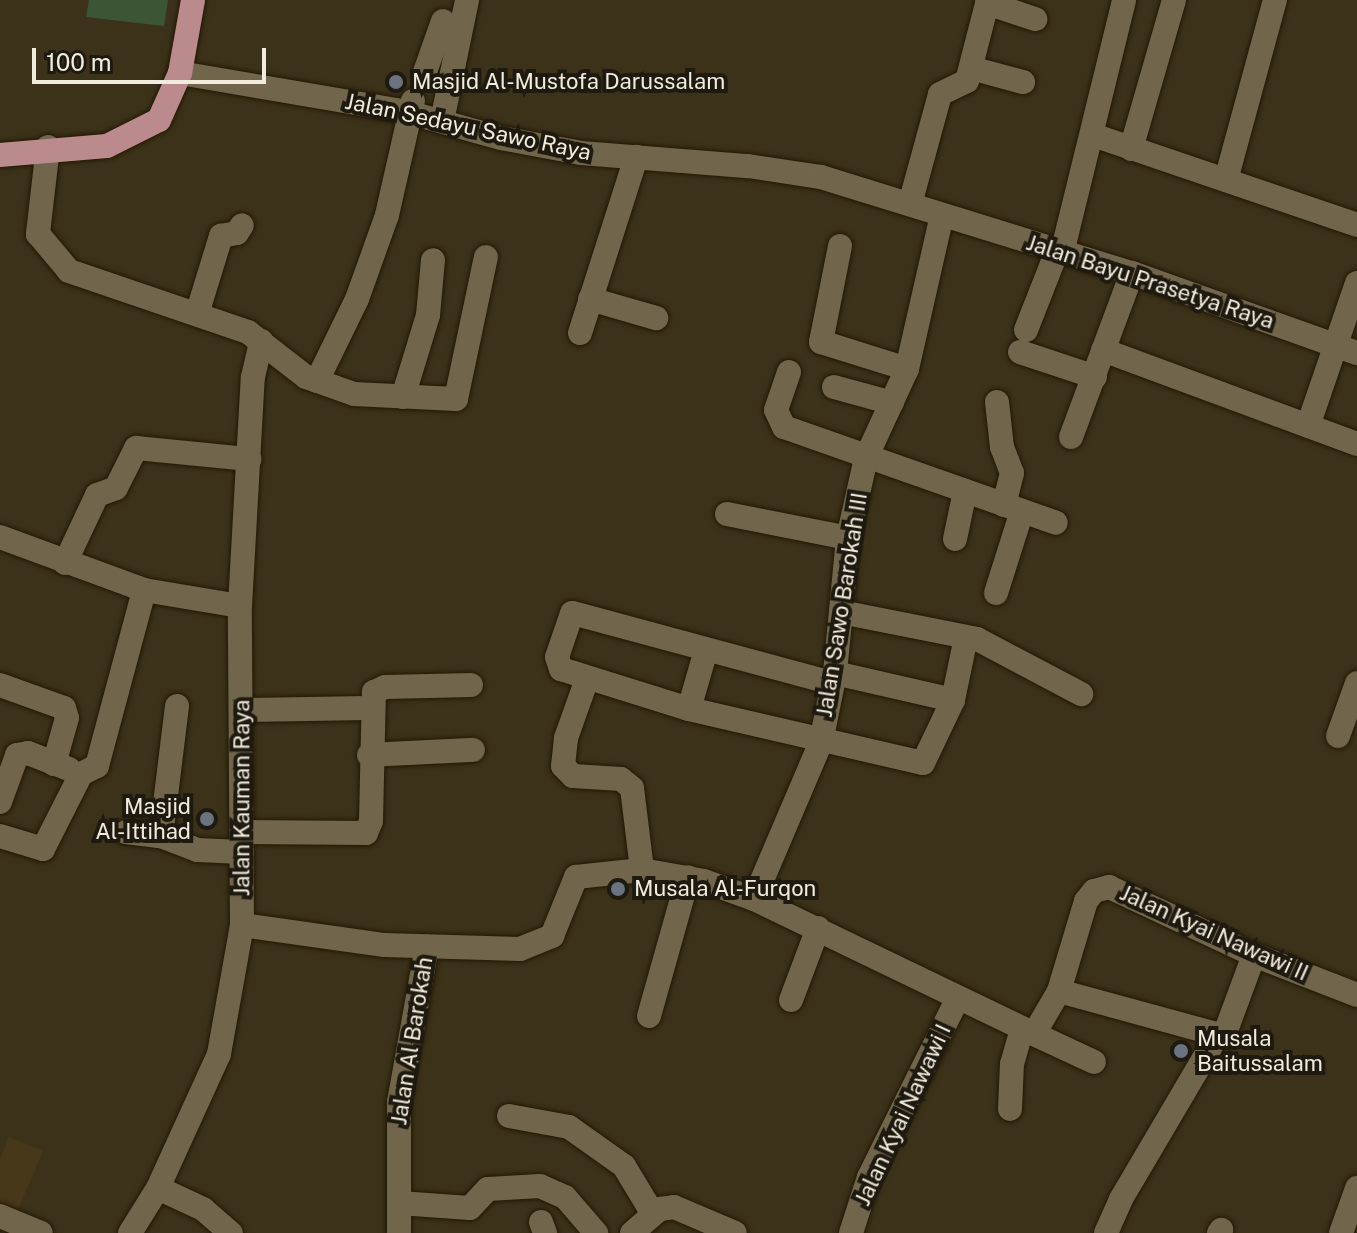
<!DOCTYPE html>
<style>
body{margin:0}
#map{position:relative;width:1357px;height:1233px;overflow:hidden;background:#3c321a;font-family:"Public Sans",sans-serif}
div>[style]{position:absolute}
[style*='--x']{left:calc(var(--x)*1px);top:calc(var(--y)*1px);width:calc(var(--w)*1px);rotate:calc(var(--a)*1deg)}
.built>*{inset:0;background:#463819}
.green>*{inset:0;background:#3c5534}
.roads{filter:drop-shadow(0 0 2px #231903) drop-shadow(0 0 2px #231903)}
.minor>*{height:24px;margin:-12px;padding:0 12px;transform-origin:12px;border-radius:12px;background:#71664c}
.major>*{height:24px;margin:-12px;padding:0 12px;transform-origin:12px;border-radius:12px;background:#bb8a8c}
.dots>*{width:22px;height:22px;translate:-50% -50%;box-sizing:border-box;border:4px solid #1f1a10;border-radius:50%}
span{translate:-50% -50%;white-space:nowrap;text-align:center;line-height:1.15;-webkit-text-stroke:8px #1f1a10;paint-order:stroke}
.poi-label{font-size:22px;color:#f2ecde}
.left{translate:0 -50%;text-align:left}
.right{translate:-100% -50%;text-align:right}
.street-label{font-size:22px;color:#f2ecde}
.scale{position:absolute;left:32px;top:48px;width:234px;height:36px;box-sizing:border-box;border:4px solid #f2ecde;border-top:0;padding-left:10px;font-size:24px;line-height:28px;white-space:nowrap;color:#f2ecde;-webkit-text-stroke:6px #1f1a10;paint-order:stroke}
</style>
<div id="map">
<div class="built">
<div style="clip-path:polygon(9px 1137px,43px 1151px,16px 1214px,0 1207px,0 1159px)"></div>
</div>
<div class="green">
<div style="clip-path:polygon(89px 0,168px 0,164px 26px,86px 17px)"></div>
</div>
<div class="roads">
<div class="minor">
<div style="--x:987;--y:3;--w:51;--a:18.4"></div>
<div style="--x:971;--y:68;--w:54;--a:15.1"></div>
<div style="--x:425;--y:72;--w:54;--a:-70.6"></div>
<div style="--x:180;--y:73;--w:230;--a:9.7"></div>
<div style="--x:407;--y:112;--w:98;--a:15.5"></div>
<div style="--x:501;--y:138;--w:81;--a:10.6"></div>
<div style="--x:581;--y:153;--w:168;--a:4.5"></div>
<div style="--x:748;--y:166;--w:74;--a:8.6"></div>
<div style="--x:821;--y:177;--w:325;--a:17.2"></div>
<div style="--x:1132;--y:273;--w:239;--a:19.6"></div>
<div style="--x:442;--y:121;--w:124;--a:-78.3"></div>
<div style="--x:1093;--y:135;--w:279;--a:18.8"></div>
<div style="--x:48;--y:147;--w:88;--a:96.6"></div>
<div style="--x:38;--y:234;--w:48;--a:50"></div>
<div style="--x:69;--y:271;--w:189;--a:18.8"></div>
<div style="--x:248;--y:332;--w:73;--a:37.8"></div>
<div style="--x:306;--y:377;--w:51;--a:19.5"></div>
<div style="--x:354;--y:394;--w:102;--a:2.8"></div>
<div style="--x:456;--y:399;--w:145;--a:-78.1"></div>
<div style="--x:1131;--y:149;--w:155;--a:-73.9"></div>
<div style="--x:1226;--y:180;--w:187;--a:-74.8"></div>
<div style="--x:910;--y:204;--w:114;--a:-74.7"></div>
<div style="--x:940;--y:94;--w:30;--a:-26"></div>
<div style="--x:967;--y:81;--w:84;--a:-75.5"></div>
<div style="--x:840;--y:246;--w:98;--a:101.2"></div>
<div style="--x:821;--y:342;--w:90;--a:17.4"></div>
<div style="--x:1062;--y:253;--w:260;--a:-76.2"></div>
<div style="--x:590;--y:299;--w:69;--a:16.1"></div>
<div style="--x:197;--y:314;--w:82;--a:-72.9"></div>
<div style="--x:221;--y:236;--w:16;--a:-11"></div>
<div style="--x:237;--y:233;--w:9;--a:-58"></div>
<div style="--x:1026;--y:330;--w:85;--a:-68.6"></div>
<div style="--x:580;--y:333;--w:185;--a:-72.3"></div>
<div style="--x:1103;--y:350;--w:271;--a:20.3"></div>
<div style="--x:1020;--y:352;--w:79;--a:18.4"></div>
<div style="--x:789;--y:372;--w:40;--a:108.9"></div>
<div style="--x:776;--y:410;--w:19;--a:65"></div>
<div style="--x:784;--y:427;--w:288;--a:19.4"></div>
<div style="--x:317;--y:381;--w:91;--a:-64"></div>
<div style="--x:357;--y:299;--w:89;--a:-70.3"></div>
<div style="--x:387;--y:215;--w:117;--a:-77.2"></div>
<div style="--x:834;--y:387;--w:60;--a:15.4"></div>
<div style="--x:403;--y:397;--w:86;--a:-73"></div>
<div style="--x:428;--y:315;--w:55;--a:-84.8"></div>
<div style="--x:997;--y:402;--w:45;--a:83.7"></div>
<div style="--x:1002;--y:447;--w:28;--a:69"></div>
<div style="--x:1012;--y:473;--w:33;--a:104"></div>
<div style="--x:1308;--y:426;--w:151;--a:-71.1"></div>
<div style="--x:1071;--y:437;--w:175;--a:-69.6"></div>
<div style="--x:727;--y:514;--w:123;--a:11.2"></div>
<div style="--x:0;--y:537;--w:153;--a:20.2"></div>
<div style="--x:144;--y:590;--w:97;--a:9.5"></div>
<div style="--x:955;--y:539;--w:49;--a:-78.2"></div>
<div style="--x:65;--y:563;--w:75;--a:-64.8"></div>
<div style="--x:97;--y:495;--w:20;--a:-20"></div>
<div style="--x:116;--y:488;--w:45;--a:-63.4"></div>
<div style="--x:136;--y:448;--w:114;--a:5.6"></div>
<div style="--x:996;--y:593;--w:86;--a:-72.4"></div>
<div style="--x:841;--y:612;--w:139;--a:11.2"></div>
<div style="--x:977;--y:639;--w:118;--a:27.9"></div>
<div style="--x:835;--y:673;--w:121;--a:12.9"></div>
<div style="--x:587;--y:679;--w:63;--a:109.6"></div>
<div style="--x:566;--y:738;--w:28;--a:96"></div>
<div style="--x:563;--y:766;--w:14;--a:45"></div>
<div style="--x:573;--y:776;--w:48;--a:3.6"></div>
<div style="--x:621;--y:779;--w:14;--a:39"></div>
<div style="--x:632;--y:788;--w:83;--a:83"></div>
<div style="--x:832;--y:683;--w:269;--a:-164.9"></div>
<div style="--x:572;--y:613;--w:46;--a:108.8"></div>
<div style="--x:557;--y:657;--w:13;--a:72"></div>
<div style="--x:561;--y:669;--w:134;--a:17.4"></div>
<div style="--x:689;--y:709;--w:240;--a:13"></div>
<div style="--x:923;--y:763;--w:70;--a:-64.5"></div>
<div style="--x:953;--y:700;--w:64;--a:-78.3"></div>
<div style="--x:0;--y:685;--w:68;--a:19.8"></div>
<div style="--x:64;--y:708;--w:10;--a:73"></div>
<div style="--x:67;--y:718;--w:48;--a:105.8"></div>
<div style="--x:177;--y:706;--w:131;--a:97"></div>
<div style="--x:161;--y:836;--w:39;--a:21"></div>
<div style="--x:197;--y:850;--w:45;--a:2.5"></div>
<div style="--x:689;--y:709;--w:61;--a:-73.9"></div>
<div style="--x:243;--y:710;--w:128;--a:-0.9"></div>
<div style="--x:1338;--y:736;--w:56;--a:-70.3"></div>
<div style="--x:369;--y:755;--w:104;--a:-2.8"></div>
<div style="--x:0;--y:802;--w:50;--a:-70.1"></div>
<div style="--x:17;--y:755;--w:11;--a:-10"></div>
<div style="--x:28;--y:753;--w:44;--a:21.3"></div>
<div style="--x:126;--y:832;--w:35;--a:7"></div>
<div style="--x:244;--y:832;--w:122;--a:0.5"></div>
<div style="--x:366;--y:833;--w:13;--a:-67"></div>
<div style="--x:371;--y:821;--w:129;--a:-88.7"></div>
<div style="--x:374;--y:692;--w:12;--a:-24"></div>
<div style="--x:385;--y:687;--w:86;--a:-1.3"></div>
<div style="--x:0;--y:836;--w:45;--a:16.8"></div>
<div style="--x:43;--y:849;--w:84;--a:-63.1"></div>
<div style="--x:81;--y:774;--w:18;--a:-27"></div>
<div style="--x:97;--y:766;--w:182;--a:-75"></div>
<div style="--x:754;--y:899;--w:171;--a:-66.9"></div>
<div style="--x:821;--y:742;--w:70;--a:-78.5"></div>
<div style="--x:835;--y:673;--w:136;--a:-84.5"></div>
<div style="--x:848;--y:538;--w:82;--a:-77.3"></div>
<div style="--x:866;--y:458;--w:98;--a:-65.3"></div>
<div style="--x:907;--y:369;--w:158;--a:-77.2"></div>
<div style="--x:242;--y:925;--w:144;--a:8"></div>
<div style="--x:385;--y:945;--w:135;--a:1.7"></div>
<div style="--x:520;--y:949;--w:35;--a:-22"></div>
<div style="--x:552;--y:936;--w:64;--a:-67.9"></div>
<div style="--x:576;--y:877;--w:66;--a:-6.1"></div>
<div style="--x:642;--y:870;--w:63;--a:10.1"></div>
<div style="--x:704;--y:881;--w:53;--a:19.8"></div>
<div style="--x:754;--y:899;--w:311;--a:25.7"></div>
<div style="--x:1034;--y:1034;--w:50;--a:-59.8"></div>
<div style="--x:1059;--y:991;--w:94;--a:-73.3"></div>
<div style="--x:1086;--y:901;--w:13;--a:-51"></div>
<div style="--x:1094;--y:891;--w:16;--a:-15"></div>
<div style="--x:1109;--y:887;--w:160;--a:25.1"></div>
<div style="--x:1254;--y:955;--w:110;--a:21.2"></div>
<div style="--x:1059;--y:991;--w:171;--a:15.3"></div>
<div style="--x:1224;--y:1036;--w:86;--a:-69.7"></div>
<div style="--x:791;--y:1000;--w:77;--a:-69.4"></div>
<div style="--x:649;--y:1016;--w:144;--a:-74.3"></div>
<div style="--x:1034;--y:1034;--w:66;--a:25"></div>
<div style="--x:1010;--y:1109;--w:45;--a:-87.5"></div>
<div style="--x:1012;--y:1064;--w:35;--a:-74"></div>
<div style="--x:509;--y:1116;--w:61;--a:10.4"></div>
<div style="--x:569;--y:1127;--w:67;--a:35.3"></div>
<div style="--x:624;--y:1166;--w:56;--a:58.9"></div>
<div style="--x:158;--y:1188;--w:50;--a:25"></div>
<div style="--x:203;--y:1209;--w:37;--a:41"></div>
<div style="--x:399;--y:1203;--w:71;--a:4"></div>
<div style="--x:470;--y:1208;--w:26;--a:-47"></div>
<div style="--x:488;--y:1189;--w:52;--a:-3.3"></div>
<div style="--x:540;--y:1186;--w:27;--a:24"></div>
<div style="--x:565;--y:1197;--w:48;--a:49.3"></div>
<div style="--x:0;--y:1216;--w:44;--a:22.5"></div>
<div style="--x:541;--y:1222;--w:12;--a:70"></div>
<div style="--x:130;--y:1233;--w:53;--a:-58.1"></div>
<div style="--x:158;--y:1188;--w:147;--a:-65.5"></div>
<div style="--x:219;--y:1054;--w:131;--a:-79.9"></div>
<div style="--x:242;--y:925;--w:319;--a:-90.4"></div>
<div style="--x:240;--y:606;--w:229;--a:-86.8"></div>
<div style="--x:253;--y:377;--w:37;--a:-77"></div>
<div style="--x:399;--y:1233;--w:131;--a:-90"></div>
<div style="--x:399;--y:1102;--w:158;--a:-79.8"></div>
<div style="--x:632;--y:1233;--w:37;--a:-41"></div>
<div style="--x:660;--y:1209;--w:14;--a:-8"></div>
<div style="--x:674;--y:1207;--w:66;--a:23.1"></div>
<div style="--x:851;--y:1233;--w:59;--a:-72.2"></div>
<div style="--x:869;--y:1177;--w:200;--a:-63.6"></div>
<div style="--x:1106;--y:1233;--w:37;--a:-66"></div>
<div style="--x:1121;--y:1199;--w:189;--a:-59.5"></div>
<div style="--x:1219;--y:1233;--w:4;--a:-56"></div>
<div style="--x:1341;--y:1233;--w:48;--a:-70.4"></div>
</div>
<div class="major">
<div style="--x:0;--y:155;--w:107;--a:-4.8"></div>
<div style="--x:107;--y:146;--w:58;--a:-26.6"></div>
<div style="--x:159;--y:120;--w:51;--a:-65.9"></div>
<div style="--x:180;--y:73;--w:74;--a:-79.9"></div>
</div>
</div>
<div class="dots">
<div style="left:396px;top:82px;background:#6b7280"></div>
<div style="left:207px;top:819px;background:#6b7280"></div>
<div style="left:618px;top:889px;background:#6b7280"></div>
<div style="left:1181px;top:1051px;background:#6b7280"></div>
</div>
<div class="poi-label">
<span class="left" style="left:412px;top:82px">Masjid Al-Mustofa Darussalam</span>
<span class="right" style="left:191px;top:819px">Masjid<br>Al-Ittihad</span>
<span class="left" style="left:634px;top:889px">Musala Al-Furqon</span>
<span class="left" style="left:1197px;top:1051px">Musala<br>Baitussalam</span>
</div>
<div class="street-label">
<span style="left:468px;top:127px;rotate:12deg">Jalan Sedayu Sawo Raya</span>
<span style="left:1150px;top:282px;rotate:18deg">Jalan Bayu Prasetya Raya</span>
<span style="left:842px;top:605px;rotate:-81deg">Jalan Sawo Barokah III</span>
<span style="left:242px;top:798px;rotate:-90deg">Jalan Kauman Raya</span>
<span style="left:1214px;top:933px;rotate:24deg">Jalan Kyai Nawawi II</span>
<span style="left:412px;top:1041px;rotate:-81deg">Jalan Al Barokah</span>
<span style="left:903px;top:1115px;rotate:-65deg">Jalan Kyai Nawawi I</span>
</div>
<div class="scale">100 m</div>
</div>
